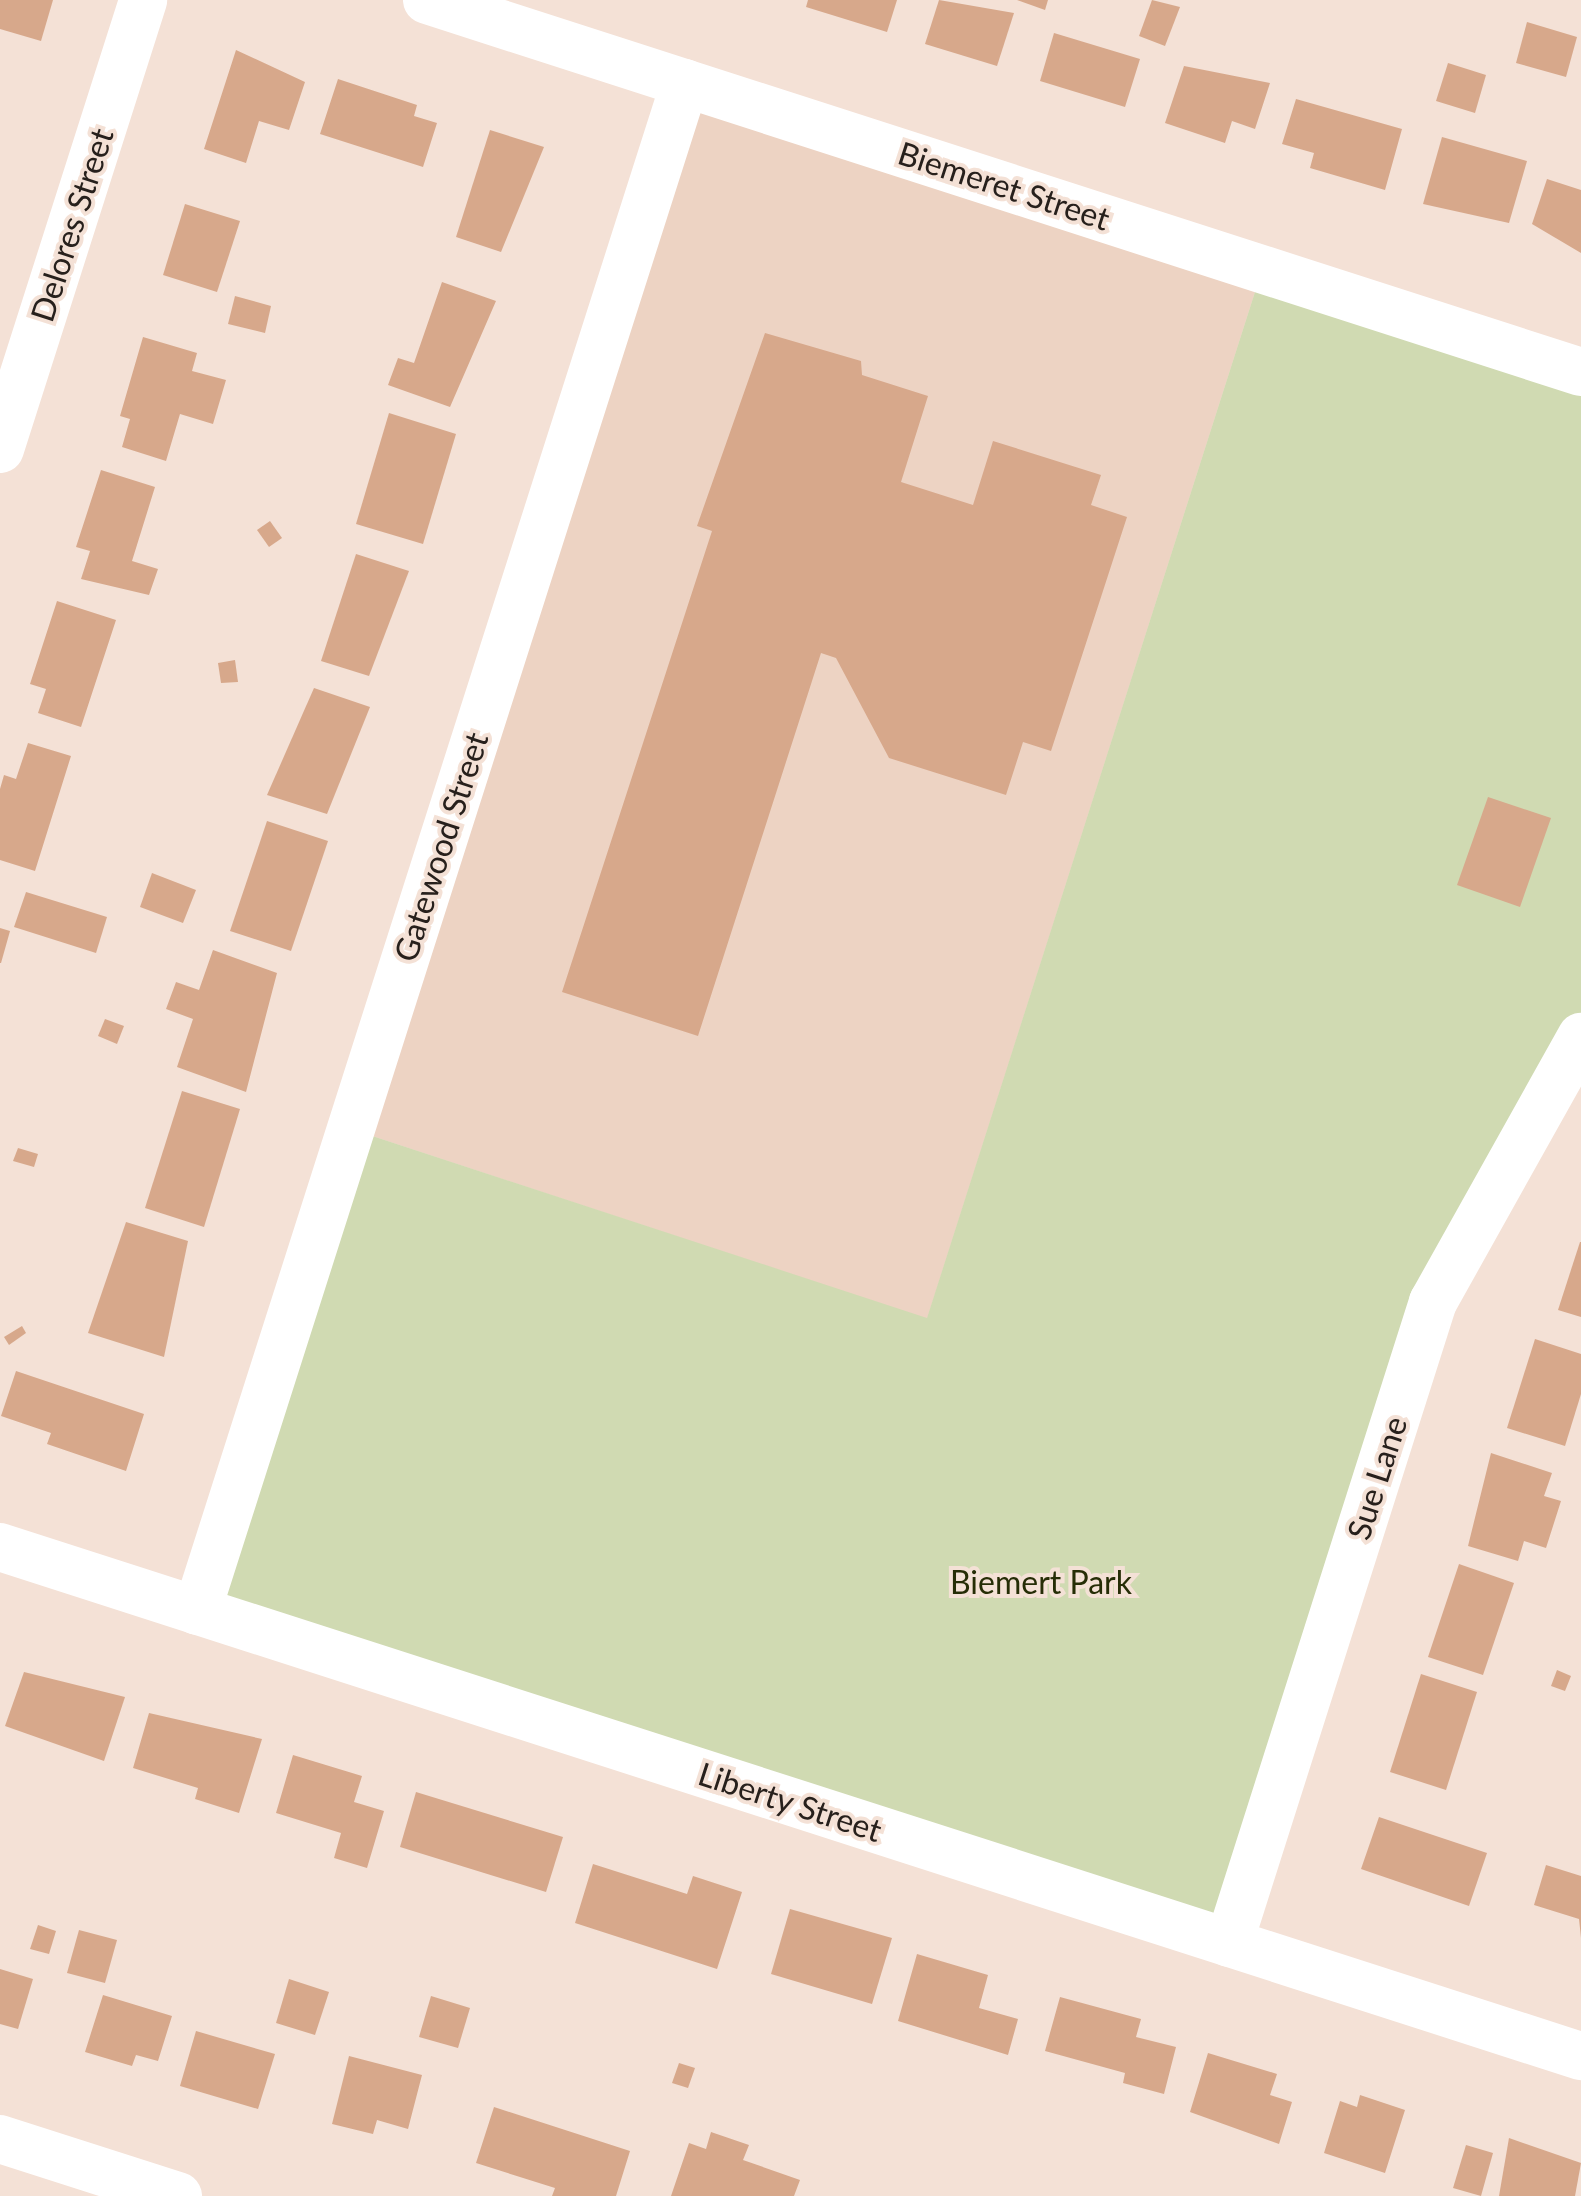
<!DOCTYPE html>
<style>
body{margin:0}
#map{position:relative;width:1581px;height:2196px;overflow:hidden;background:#f4e1d6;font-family:Lato,sans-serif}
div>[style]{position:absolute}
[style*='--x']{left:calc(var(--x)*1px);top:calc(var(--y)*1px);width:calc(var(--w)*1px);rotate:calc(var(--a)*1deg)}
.built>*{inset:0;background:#edd3c3}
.green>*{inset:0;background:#d0dab2}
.building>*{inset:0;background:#d7a88b}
.street>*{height:48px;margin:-24px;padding:0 24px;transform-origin:24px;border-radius:24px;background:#fff}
span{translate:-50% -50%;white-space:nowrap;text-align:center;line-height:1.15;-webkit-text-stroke:8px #f4e1d6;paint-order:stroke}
.street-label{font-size:32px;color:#27201c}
.park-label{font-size:32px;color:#262d06}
</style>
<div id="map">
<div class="built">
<div style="clip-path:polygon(685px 83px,1262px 270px,927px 1319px,351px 1129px)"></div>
</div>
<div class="green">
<div style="clip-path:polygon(1262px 270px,1581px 372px,1581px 1037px,1433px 1302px,1229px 1943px,197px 1611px,351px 1129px,927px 1318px)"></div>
</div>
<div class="building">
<div style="clip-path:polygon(0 0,53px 0,41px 41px,0 29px)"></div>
<div style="clip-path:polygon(808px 0,897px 0,887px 32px,806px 7px)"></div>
<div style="clip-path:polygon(939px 0,1014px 13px,997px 66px,925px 44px)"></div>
<div style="clip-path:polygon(1017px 0,1048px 0,1045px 10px)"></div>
<div style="clip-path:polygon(1152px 0,1180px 7px,1165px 46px,1139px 36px)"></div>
<div style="clip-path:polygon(1527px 22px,1577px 37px,1566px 77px,1516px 63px)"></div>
<div style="clip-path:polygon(1054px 33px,1140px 59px,1125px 107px,1040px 81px)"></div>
<div style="clip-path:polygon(236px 50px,305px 82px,289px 130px,259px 121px,246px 163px,204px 149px)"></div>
<div style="clip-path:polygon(1448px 63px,1486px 75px,1475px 113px,1436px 101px)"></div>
<div style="clip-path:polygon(1184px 66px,1270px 83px,1255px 129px,1232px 121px,1225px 143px,1165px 123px)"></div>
<div style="clip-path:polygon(338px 79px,417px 105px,414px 116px,437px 123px,423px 167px,320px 134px)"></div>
<div style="clip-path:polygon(1296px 99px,1402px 129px,1385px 190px,1310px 168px,1314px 153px,1282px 144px)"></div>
<div style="clip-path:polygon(490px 130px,544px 147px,501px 252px,456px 237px)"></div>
<div style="clip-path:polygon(1442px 137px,1527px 161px,1509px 223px,1423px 204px)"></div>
<div style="clip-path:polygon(1547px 179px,1581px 190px,1581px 253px,1532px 224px)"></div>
<div style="clip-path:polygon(185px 204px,240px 221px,217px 292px,163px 275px)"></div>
<div style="clip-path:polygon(442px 282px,496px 301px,450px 407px,388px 385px,398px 358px,414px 363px)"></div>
<div style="clip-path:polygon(235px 296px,271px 306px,265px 333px,228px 324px)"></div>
<div style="clip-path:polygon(765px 333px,861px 361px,862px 375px,928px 396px,901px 482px,973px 505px,993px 441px,1101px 475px,1091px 505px,1127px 517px,1051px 751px,1023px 742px,1006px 795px,889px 758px,836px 658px,821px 653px,698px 1036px,562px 992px,712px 531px,697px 526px)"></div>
<div style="clip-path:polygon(143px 337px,197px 353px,192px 371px,226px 380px,213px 424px,180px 414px,166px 461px,122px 447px,130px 419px,120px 416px)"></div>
<div style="clip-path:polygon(389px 413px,456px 434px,423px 544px,356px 524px)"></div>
<div style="clip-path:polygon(101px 470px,155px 487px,132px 561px,158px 569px,149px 595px,81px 579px,90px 551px,76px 547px)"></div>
<div style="clip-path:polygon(270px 521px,282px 538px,269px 547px,257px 530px)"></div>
<div style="clip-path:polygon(356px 554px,409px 571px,369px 676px,321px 661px)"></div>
<div style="clip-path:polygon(57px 601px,116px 620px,81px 727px,38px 713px,46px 689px,30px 684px)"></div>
<div style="clip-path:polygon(235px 660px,238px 682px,221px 683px,218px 663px)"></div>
<div style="clip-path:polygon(314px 688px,370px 707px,327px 814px,267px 795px)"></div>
<div style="clip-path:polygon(28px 743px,71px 756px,35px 871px,0 860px,0 789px,4px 775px,16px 779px)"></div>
<div style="clip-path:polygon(1488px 797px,1551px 818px,1520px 907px,1457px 885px)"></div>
<div style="clip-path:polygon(267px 821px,328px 841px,291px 951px,230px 931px)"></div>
<div style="clip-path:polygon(152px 873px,196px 890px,183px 923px,140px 907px)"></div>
<div style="clip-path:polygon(26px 892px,107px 917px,96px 953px,14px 927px)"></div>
<div style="clip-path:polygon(0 928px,10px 931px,1px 963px,0 963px)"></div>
<div style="clip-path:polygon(213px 950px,277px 973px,246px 1092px,177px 1067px,193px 1019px,166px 1009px,176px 982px,199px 990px)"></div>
<div style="clip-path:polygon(105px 1019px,124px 1026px,117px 1044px,98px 1036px)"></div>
<div style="clip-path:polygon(182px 1091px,240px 1109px,204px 1227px,145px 1208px)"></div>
<div style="clip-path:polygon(18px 1148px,38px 1154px,34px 1167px,13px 1161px)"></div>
<div style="clip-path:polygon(126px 1222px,188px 1241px,164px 1357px,88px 1333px)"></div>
<div style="clip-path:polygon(1580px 1242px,1581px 1242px,1581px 1317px,1558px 1310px)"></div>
<div style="clip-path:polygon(22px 1326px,26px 1333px,9px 1345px,4px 1337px)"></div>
<div style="clip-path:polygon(1535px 1339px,1581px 1354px,1581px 1394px,1565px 1446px,1507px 1428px)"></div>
<div style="clip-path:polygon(16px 1371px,144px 1414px,126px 1471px,47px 1444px,51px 1433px,1px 1416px)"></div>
<div style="clip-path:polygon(1491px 1453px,1552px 1473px,1544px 1496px,1561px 1501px,1546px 1548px,1524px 1541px,1518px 1561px,1468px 1546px)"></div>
<div style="clip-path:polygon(1459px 1564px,1514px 1583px,1483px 1675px,1428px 1657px)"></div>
<div style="clip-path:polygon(1557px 1670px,1571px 1676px,1565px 1691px,1551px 1686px)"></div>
<div style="clip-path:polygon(24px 1672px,125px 1697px,104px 1761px,5px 1726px)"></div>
<div style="clip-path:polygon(1421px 1674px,1477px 1692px,1446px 1790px,1390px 1772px)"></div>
<div style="clip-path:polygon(149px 1713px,262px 1739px,239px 1813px,195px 1799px,198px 1788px,133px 1768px)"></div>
<div style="clip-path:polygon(293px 1755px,362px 1776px,354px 1802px,384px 1811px,367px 1868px,334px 1858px,341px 1833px,276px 1813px)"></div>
<div style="clip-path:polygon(416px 1792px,563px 1837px,546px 1892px,400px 1847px)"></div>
<div style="clip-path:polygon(1379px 1817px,1487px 1853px,1469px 1906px,1361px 1869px)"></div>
<div style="clip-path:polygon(593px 1864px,687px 1894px,693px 1876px,742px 1892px,717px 1969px,575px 1923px)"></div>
<div style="clip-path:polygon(1546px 1865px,1581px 1876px,1581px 1938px,1579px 1919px,1534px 1905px)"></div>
<div style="clip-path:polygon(790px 1909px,892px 1938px,872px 2004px,771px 1974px)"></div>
<div style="clip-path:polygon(38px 1925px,56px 1931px,49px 1954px,30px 1949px)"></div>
<div style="clip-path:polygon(79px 1930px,117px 1940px,105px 1983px,67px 1973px)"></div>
<div style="clip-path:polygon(917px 1954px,988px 1975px,979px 2008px,1018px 2019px,1008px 2055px,898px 2021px)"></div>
<div style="clip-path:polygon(0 1969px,33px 1979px,18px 2029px,0 2024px)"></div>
<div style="clip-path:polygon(289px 1979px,329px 1992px,315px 2035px,276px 2023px)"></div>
<div style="clip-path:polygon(103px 1995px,172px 2016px,158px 2061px,136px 2055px,132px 2066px,85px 2052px)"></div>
<div style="clip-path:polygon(431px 1996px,470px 2008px,458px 2048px,419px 2037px)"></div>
<div style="clip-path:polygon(1060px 1997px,1141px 2019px,1136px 2037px,1176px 2047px,1164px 2094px,1123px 2083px,1125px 2073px,1045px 2051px)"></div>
<div style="clip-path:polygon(196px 2031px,275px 2054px,258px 2109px,180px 2086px)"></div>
<div style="clip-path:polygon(1208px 2053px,1277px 2074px,1270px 2095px,1292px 2102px,1279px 2144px,1190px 2112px)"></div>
<div style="clip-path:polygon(349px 2056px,422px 2075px,408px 2129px,377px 2120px,373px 2134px,332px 2124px)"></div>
<div style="clip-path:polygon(679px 2063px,695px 2068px,688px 2088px,672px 2083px)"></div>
<div style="clip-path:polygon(1360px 2095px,1405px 2110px,1385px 2173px,1324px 2153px,1340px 2101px,1357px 2107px)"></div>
<div style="clip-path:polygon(494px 2107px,630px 2151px,616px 2196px,552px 2196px,555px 2188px,476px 2163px)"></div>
<div style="clip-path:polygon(711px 2132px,749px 2145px,743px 2160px,800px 2180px,794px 2196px,671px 2196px,689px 2143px,706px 2149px)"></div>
<div style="clip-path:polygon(1509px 2138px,1581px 2163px,1575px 2196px,1499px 2196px)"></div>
<div style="clip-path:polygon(1466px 2145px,1493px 2153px,1481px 2196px,1453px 2188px)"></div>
</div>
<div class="street">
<div style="--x:427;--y:0;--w:1212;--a:17.87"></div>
<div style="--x:0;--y:449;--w:471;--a:-72.3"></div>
<div style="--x:0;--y:1547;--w:1661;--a:17.85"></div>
<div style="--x:197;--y:1611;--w:1604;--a:-72.29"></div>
<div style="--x:1229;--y:1943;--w:673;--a:-72.35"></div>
<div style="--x:1433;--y:1302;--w:304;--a:-60.8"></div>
<div style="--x:0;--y:2139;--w:187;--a:17.8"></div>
</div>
<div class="street-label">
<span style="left:1004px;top:186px;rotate:18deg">Biemeret Street</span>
<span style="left:72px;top:225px;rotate:-72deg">Delores Street</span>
<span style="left:441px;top:847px;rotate:-72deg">Gatewood Street</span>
<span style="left:1377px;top:1478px;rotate:-72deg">Sue Lane</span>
<span style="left:790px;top:1802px;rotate:18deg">Liberty Street</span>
</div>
<div class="park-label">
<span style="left:1041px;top:1582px">Biemert Park</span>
</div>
</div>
